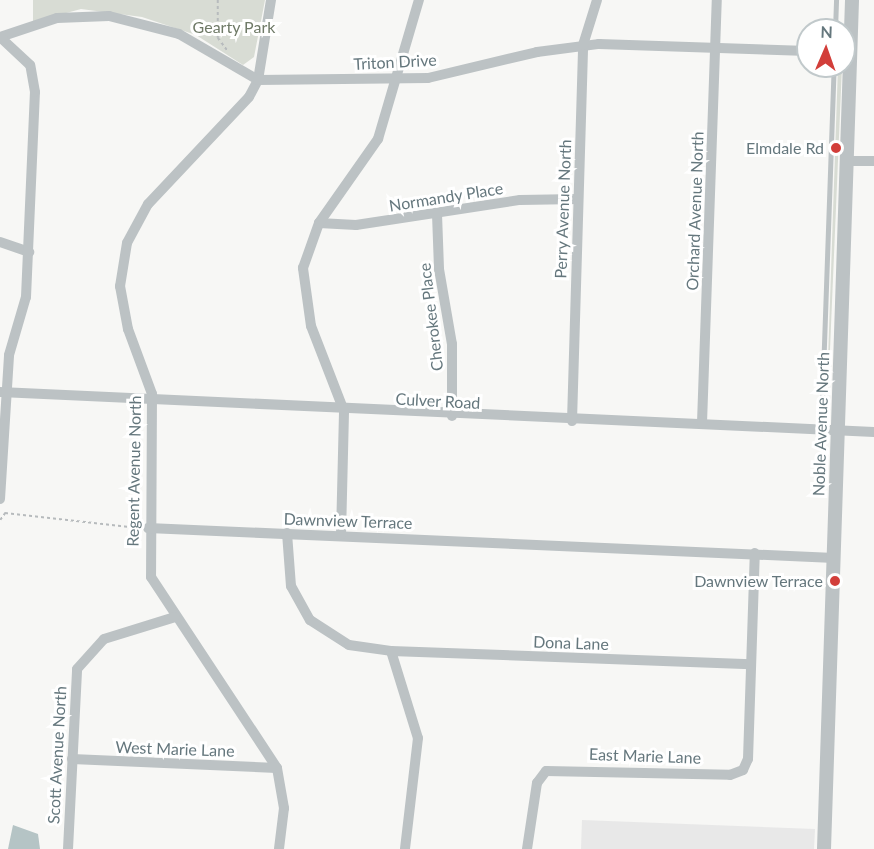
<!DOCTYPE html>
<style>
body{margin:0}
#map{position:relative;width:874px;height:849px;overflow:hidden;background:#f7f7f5;font-family:Lato,sans-serif}
div>[style]{position:absolute}
[style*='--x']{left:calc(var(--x)*1px);top:calc(var(--y)*1px);width:calc(var(--w)*1px);rotate:calc(var(--a)*1deg)}
.built>*{inset:0;background:#e8e8e8}
.green>*{inset:0;background:#d8dcd4}
.water>*{inset:0;background:#b5c4c5}
.path>*{height:1.5px;margin-top:-0.75px;transform-origin:0;background:repeating-linear-gradient(90deg,#b7bbbd 0 3px,transparent 0 6px)}
.service>*{height:5px;margin:-2.5px;padding:0 2.5px;transform-origin:2.5px;border-radius:2.5px;background:#bcc2c4}
.minor>*{height:10px;margin:-5px;padding:0 5px;transform-origin:5px;border-radius:5px;background:#bcc2c4}
.tertiary>*{height:14px;margin:-7px;padding:0 7px;transform-origin:7px;border-radius:7px;background:#bcc2c4}
.dots>*{width:16px;height:16px;translate:-50% -50%;box-sizing:border-box;border:3px solid #fff;border-radius:50%}
span{translate:-50% -50%;white-space:nowrap;text-align:center;line-height:1.15;-webkit-text-stroke:6px #fff;paint-order:stroke}
.park-label{font-size:16px;color:#6f7a67}
.street-label{font-size:16px;color:#65777d}
.poi-label{font-size:16px;color:#65777d}
.right{translate:-100% -50%;text-align:right}
.north{position:absolute;left:796px;top:18px;width:60px;height:60px;box-sizing:border-box;background:#fff;border:2px solid #c1c9cb;border-radius:50%;rotate:2deg;font-size:16px;font-weight:700;line-height:24px;text-align:center;color:#65777d}
.north::after{content:'';display:block;margin:auto;width:21px;height:27px;background:#d23e3a;clip-path:polygon(50% 0,100% 100%,50% 72%,0 100%)}
</style>
<div id="map">
<div class="built">
<div style="clip-path:polygon(582px 820px,815px 829px,814px 849px,581px 849px)"></div>
</div>
<div class="green">
<div style="clip-path:polygon(33px 0,265px 0,254px 57px,243px 65px,196px 35px,142px 17px,81px 9px,33px 22px)"></div>
<div style="clip-path:polygon(838px 66px,842px 66px,827px 420px,826px 419px)"></div>
</div>
<div class="water">
<div style="clip-path:polygon(13px 825px,38px 834px,40px 849px,8px 849px)"></div>
</div>
<div class="path">
<div style="--x:218;--y:0;--w:38;--a:90"></div>
<div style="--x:218;--y:38;--w:15;--a:53"></div>
<div style="--x:0;--y:520;--w:9;--a:-54"></div>
<div style="--x:5;--y:513;--w:134;--a:6.4"></div>
</div>
<div class="service">
<div style="--x:835;--y:30;--w:30;--a:-88"></div>
<div style="--x:821;--y:430;--w:364;--a:-88"></div>
</div>
<div class="minor">
<div style="--x:271;--y:0;--w:81;--a:99.2"></div>
<div style="--x:258;--y:80;--w:19;--a:118"></div>
<div style="--x:249;--y:97;--w:147;--a:133.3"></div>
<div style="--x:148;--y:204;--w:44;--a:118.3"></div>
<div style="--x:127;--y:243;--w:44;--a:99.2"></div>
<div style="--x:120;--y:286;--w:44;--a:79.5"></div>
<div style="--x:128;--y:329;--w:69;--a:69.7"></div>
<div style="--x:152;--y:394;--w:183;--a:90.3"></div>
<div style="--x:151;--y:577;--w:229;--a:56.6"></div>
<div style="--x:277;--y:768;--w:41;--a:80.1"></div>
<div style="--x:284;--y:808;--w:41;--a:97"></div>
<div style="--x:0;--y:37;--w:60;--a:-18.4"></div>
<div style="--x:57;--y:18;--w:52;--a:-2.2"></div>
<div style="--x:109;--y:16;--w:72;--a:14.4"></div>
<div style="--x:179;--y:34;--w:91;--a:30.2"></div>
<div style="--x:258;--y:80;--w:170;--a:-0.7"></div>
<div style="--x:428;--y:78;--w:112;--a:-13.4"></div>
<div style="--x:537;--y:52;--w:63;--a:-7.4"></div>
<div style="--x:599;--y:44;--w:209;--a:1.9"></div>
<div style="--x:848;--y:161;--w:26;--a:0"></div>
<div style="--x:437;--y:214;--w:55;--a:87.9"></div>
<div style="--x:439;--y:269;--w:76;--a:80.2"></div>
<div style="--x:452;--y:344;--w:72;--a:90"></div>
<div style="--x:319;--y:223;--w:37;--a:3"></div>
<div style="--x:356;--y:225;--w:166;--a:-8.7"></div>
<div style="--x:520;--y:200;--w:58;--a:-1"></div>
<div style="--x:0;--y:242;--w:31;--a:19"></div>
<div style="--x:0;--y:392;--w:875;--a:2.62"></div>
<div style="--x:572;--y:421;--w:376;--a:-88.3"></div>
<div style="--x:583;--y:45;--w:47;--a:-72.7"></div>
<div style="--x:702;--y:423;--w:423;--a:-88"></div>
<div style="--x:0;--y:499;--w:144;--a:-86.4"></div>
<div style="--x:9;--y:355;--w:60;--a:-73.7"></div>
<div style="--x:26;--y:297;--w:205;--a:-87.5"></div>
<div style="--x:35;--y:92;--w:27;--a:-100"></div>
<div style="--x:30;--y:65;--w:41;--a:-137"></div>
<div style="--x:148;--y:528;--w:687;--a:2.5"></div>
<div style="--x:287;--y:533;--w:53;--a:85.7"></div>
<div style="--x:291;--y:586;--w:39;--a:61"></div>
<div style="--x:310;--y:620;--w:46;--a:32.7"></div>
<div style="--x:349;--y:645;--w:42;--a:8.1"></div>
<div style="--x:391;--y:651;--w:91;--a:72.8"></div>
<div style="--x:418;--y:738;--w:112;--a:96.7"></div>
<div style="--x:341;--y:535;--w:124;--a:-88.6"></div>
<div style="--x:344;--y:411;--w:91;--a:-111.2"></div>
<div style="--x:311;--y:326;--w:59;--a:-97.9"></div>
<div style="--x:303;--y:268;--w:48;--a:-70.4"></div>
<div style="--x:319;--y:223;--w:103;--a:-54.9"></div>
<div style="--x:378;--y:139;--w:145;--a:-73.6"></div>
<div style="--x:391;--y:651;--w:360;--a:2.1"></div>
<div style="--x:72;--y:759;--w:205;--a:2.5"></div>
<div style="--x:68;--y:849;--w:180;--a:-87.1"></div>
<div style="--x:77;--y:669;--w:40;--a:-48"></div>
<div style="--x:104;--y:639;--w:74;--a:-17.2"></div>
<div style="--x:527;--y:849;--w:67;--a:-81.4"></div>
<div style="--x:537;--y:783;--w:15;--a:-53"></div>
<div style="--x:546;--y:771;--w:184;--a:1.2"></div>
<div style="--x:730;--y:775;--w:14;--a:-21"></div>
<div style="--x:743;--y:770;--w:12;--a:-66"></div>
<div style="--x:748;--y:759;--w:206;--a:-88.1"></div>
</div>
<div class="tertiary">
<div style="--x:824;--y:849;--w:849;--a:-88.11"></div>
</div>
<div class="dots">
<div style="left:836px;top:148px;background:#d23e3a"></div>
<div style="left:835px;top:581px;background:#d23e3a"></div>
</div>
<div class="park-label">
<span style="left:234px;top:27px">Gearty Park</span>
</div>
<div class="street-label">
<span style="left:395px;top:62px;rotate:-3deg">Triton Drive</span>
<span style="left:446px;top:197px;rotate:-9deg">Normandy Place</span>
<span style="left:563px;top:209px;rotate:-88deg">Perry Avenue North</span>
<span style="left:695px;top:211px;rotate:-88deg">Orchard Avenue North</span>
<span style="left:431px;top:317px;rotate:-97deg">Cherokee Place</span>
<span style="left:438px;top:401px;rotate:3deg">Culver Road</span>
<span style="left:821px;top:424px;rotate:-88deg">Noble Avenue North</span>
<span style="left:134px;top:471px;rotate:-89deg">Regent Avenue North</span>
<span style="left:348px;top:521px;rotate:2deg">Dawnview Terrace</span>
<span style="left:571px;top:643px;rotate:2deg">Dona Lane</span>
<span style="left:175px;top:749px;rotate:2deg">West Marie Lane</span>
<span style="left:57px;top:755px;rotate:-87deg">Scott Avenue North</span>
<span style="left:645px;top:756px;rotate:2deg">East Marie Lane</span>
</div>
<div class="poi-label">
<span class="right" style="left:824px;top:148px">Elmdale Rd</span>
<span class="right" style="left:823px;top:581px">Dawnview Terrace</span>
</div>
<div class="north">N</div>
</div>
